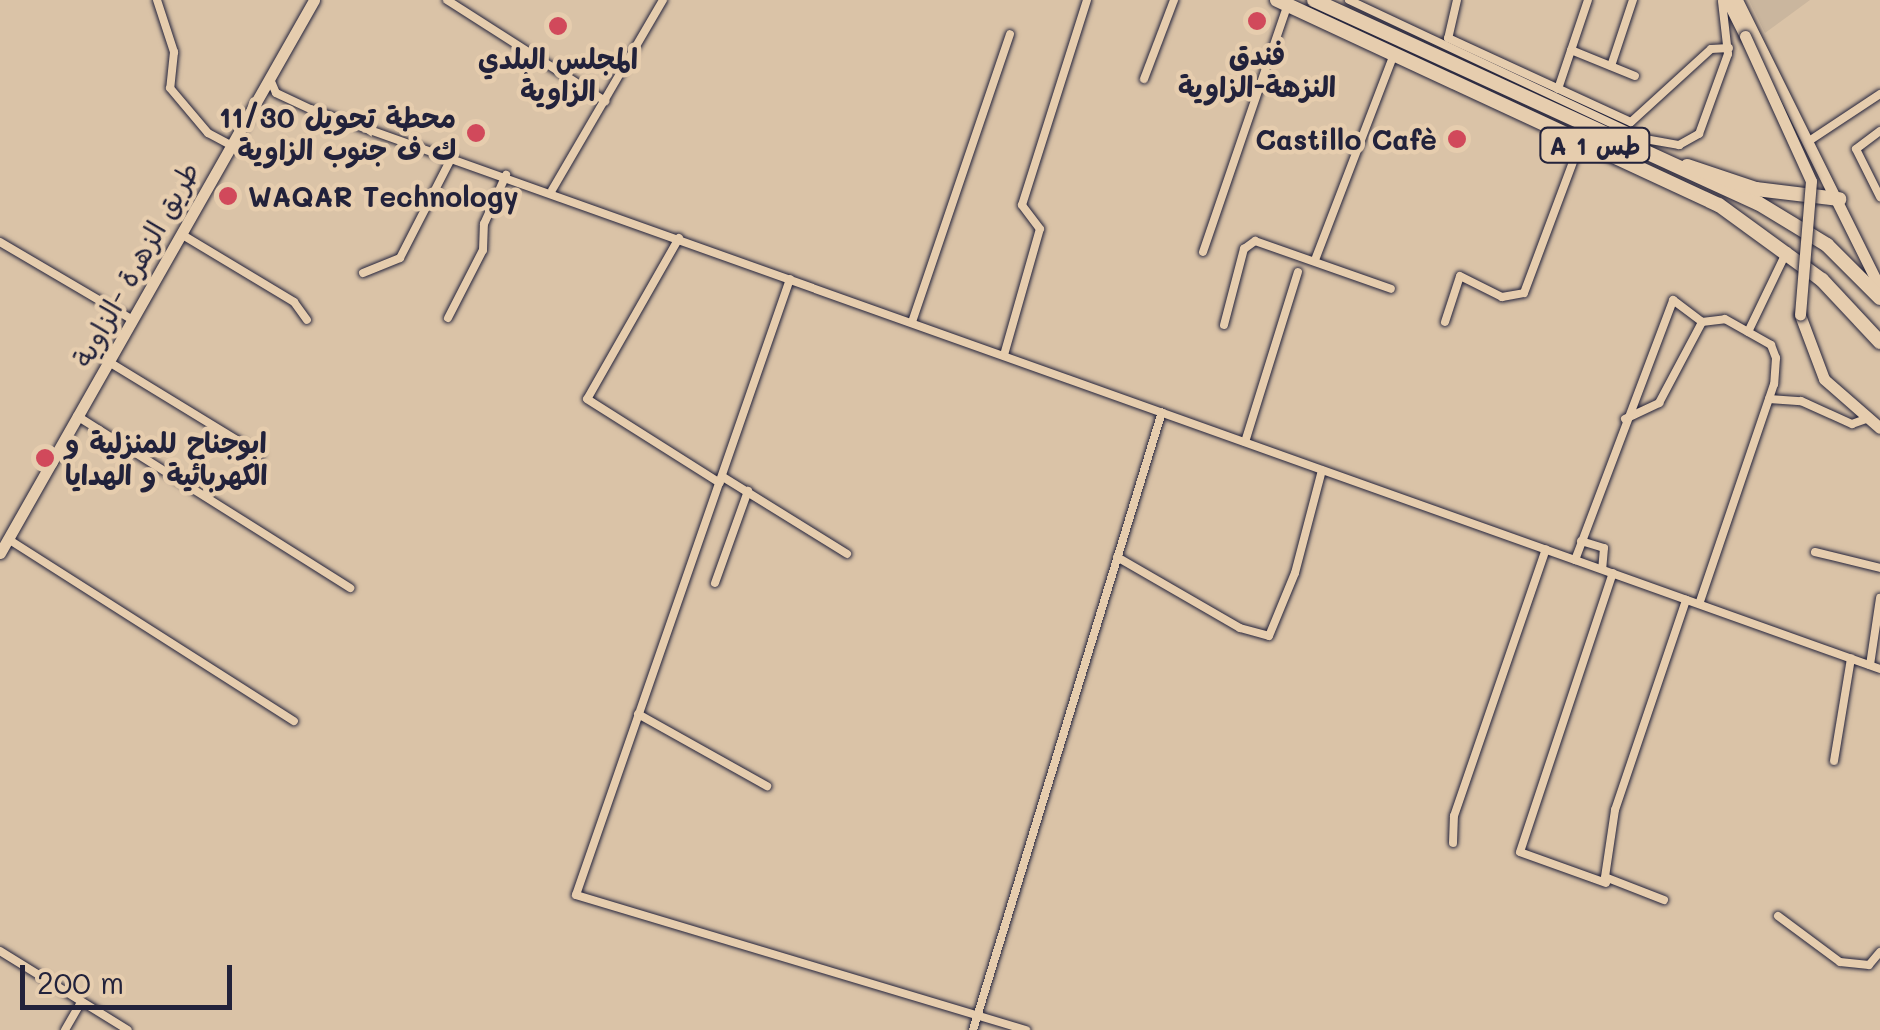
<!DOCTYPE html>
<meta charset="utf-8">
<style>
body{margin:0}
#map{position:relative;width:1880px;height:1030px;overflow:hidden;background:#dac3a7;font-family:Mali,"Playpen Sans Arabic",sans-serif}
div>[style]{position:absolute}
[style*='--x']{left:calc(var(--x)*1px);top:calc(var(--y)*1px);width:calc(var(--w)*1px);rotate:calc(var(--a)*1deg)}
.built>*{inset:0;background:#cab69e}
.roads{filter:drop-shadow(0 0 2px #22223b) drop-shadow(0 0 2px #22223b)}
.street>*{height:8px;margin:-4px;padding:0 4px;transform-origin:4px;border-radius:4px;background:#e6cdae}
.primary>*{height:11px;margin:-5.5px;padding:0 5.5px;transform-origin:5.5px;border-radius:5.5px;background:#e6cdae}
.highway>*{height:14px;margin:-7px;padding:0 7px;transform-origin:7px;border-radius:7px;background:#e6cdae}
.bridges{filter:drop-shadow(0 0 2px #22223b) drop-shadow(0 0 2px #22223b)}
.primary-bridge>*{height:11px;margin:-5.5px;padding:0 5.5px;transform-origin:5.5px;border-radius:5.5px;background:#e6cdae}
.dots>*{width:28px;height:28px;translate:-50% -50%;box-sizing:border-box;border:5px solid #e6cdae;border-radius:50%}
span{translate:-50% -50%;white-space:nowrap;text-align:center;line-height:1.15;-webkit-text-stroke:9px #e6cdae;paint-order:stroke}
.shield-label span{padding:2px 8px;background:#e6cdae;border:2px solid;border-radius:8px;-webkit-text-stroke-width:0}
.shield-label{font-size:25px;color:#22223b;font-weight:700}
.poi-label{font-size:28px;color:#22223b;font-weight:700}
.right{translate:-100% -50%;text-align:right}
.left{translate:0 -50%;text-align:left}
.street-label{font-size:28px;color:#22223b}
.scale{position:absolute;left:20px;top:965px;width:212px;height:45px;box-sizing:border-box;border:5px solid #22223b;border-top:0;padding-left:12px;font-size:30px;line-height:35px;white-space:nowrap;color:#22223b;-webkit-text-stroke:8px #e6cdae;paint-order:stroke}
</style>
<div id="map">
<div class="built">
<div style="clip-path:polygon(1749px 0,1810px 0,1765px 33px)"></div>
</div>
<div class="roads">
<div class="street">
<div style="--x:157;--y:0;--w:55;--a:71.9"></div>
<div style="--x:174;--y:52;--w:36;--a:96"></div>
<div style="--x:170;--y:88;--w:59;--a:49.8"></div>
<div style="--x:208;--y:133;--w:26;--a:28"></div>
<div style="--x:447;--y:0;--w:188;--a:32.6"></div>
<div style="--x:1349;--y:0;--w:327;--a:25.2"></div>
<div style="--x:1645;--y:139;--w:35;--a:10"></div>
<div style="--x:1679;--y:145;--w:23;--a:-29"></div>
<div style="--x:1699;--y:134;--w:85;--a:-70.1"></div>
<div style="--x:1728;--y:54;--w:53;--a:-96.5"></div>
<div style="--x:1457;--y:0;--w:39;--a:103"></div>
<div style="--x:1448;--y:38;--w:201;--a:24.7"></div>
<div style="--x:1631;--y:122;--w:108;--a:-42.4"></div>
<div style="--x:1711;--y:49;--w:18;--a:-3"></div>
<div style="--x:1571;--y:50;--w:69;--a:22.1"></div>
<div style="--x:1611;--y:66;--w:70;--a:-71.6"></div>
<div style="--x:270;--y:79;--w:15;--a:67"></div>
<div style="--x:276;--y:93;--w:38;--a:25"></div>
<div style="--x:311;--y:109;--w:1666;--a:19.64"></div>
<div style="--x:1144;--y:79;--w:85;--a:-69.2"></div>
<div style="--x:1558;--y:89;--w:94;--a:-71.4"></div>
<div style="--x:1880;--y:131;--w:30;--a:143"></div>
<div style="--x:1856;--y:149;--w:54;--a:63.4"></div>
<div style="--x:1809;--y:141;--w:85;--a:-33.5"></div>
<div style="--x:552;--y:190;--w:220;--a:-59.7"></div>
<div style="--x:181;--y:234;--w:132;--a:31"></div>
<div style="--x:294;--y:302;--w:22;--a:54"></div>
<div style="--x:679;--y:238;--w:185;--a:119.7"></div>
<div style="--x:587;--y:399;--w:157;--a:32.3"></div>
<div style="--x:0;--y:242;--w:154;--a:30.4"></div>
<div style="--x:1203;--y:252;--w:260;--a:-71.1"></div>
<div style="--x:1315;--y:260;--w:221;--a:-69"></div>
<div style="--x:363;--y:273;--w:40;--a:-22"></div>
<div style="--x:400;--y:258;--w:114;--a:-62.8"></div>
<div style="--x:790;--y:279;--w:652;--a:109.16"></div>
<div style="--x:576;--y:895;--w:470;--a:16.7"></div>
<div style="--x:448;--y:318;--w:76;--a:-62.8"></div>
<div style="--x:483;--y:250;--w:26;--a:-88"></div>
<div style="--x:484;--y:224;--w:54;--a:-65.8"></div>
<div style="--x:912;--y:322;--w:304;--a:-71.2"></div>
<div style="--x:1445;--y:322;--w:48;--a:-71.9"></div>
<div style="--x:1460;--y:276;--w:47;--a:26.6"></div>
<div style="--x:1502;--y:297;--w:22;--a:-10"></div>
<div style="--x:1524;--y:293;--w:165;--a:-69.5"></div>
<div style="--x:1224;--y:325;--w:79;--a:-75.3"></div>
<div style="--x:1244;--y:249;--w:14;--a:-36"></div>
<div style="--x:1255;--y:241;--w:144;--a:19.4"></div>
<div style="--x:1748;--y:332;--w:90;--a:-64.3"></div>
<div style="--x:1004;--y:355;--w:131;--a:-74.1"></div>
<div style="--x:1040;--y:229;--w:30;--a:-127"></div>
<div style="--x:1022;--y:205;--w:215;--a:-72.4"></div>
<div style="--x:109;--y:362;--w:177;--a:31.4"></div>
<div style="--x:1769;--y:399;--w:32;--a:4"></div>
<div style="--x:1801;--y:401;--w:56;--a:24.3"></div>
<div style="--x:1852;--y:424;--w:15;--a:-20"></div>
<div style="--x:77;--y:416;--w:323;--a:32.2"></div>
<div style="--x:1625;--y:419;--w:38;--a:-25"></div>
<div style="--x:1659;--y:403;--w:92;--a:-62"></div>
<div style="--x:1245;--y:442;--w:178;--a:-72.7"></div>
<div style="--x:723;--y:477;--w:146;--a:31.8"></div>
<div style="--x:8;--y:539;--w:339;--a:32.5"></div>
<div style="--x:1581;--y:541;--w:24;--a:17"></div>
<div style="--x:1604;--y:548;--w:21;--a:95"></div>
<div style="--x:1815;--y:552;--w:67;--a:13.8"></div>
<div style="--x:1117;--y:557;--w:142;--a:30"></div>
<div style="--x:1240;--y:628;--w:30;--a:15"></div>
<div style="--x:1269;--y:636;--w:68;--a:-67.6"></div>
<div style="--x:1295;--y:573;--w:106;--a:-75.3"></div>
<div style="--x:1575;--y:560;--w:278;--a:-69.3"></div>
<div style="--x:1673;--y:300;--w:36;--a:37"></div>
<div style="--x:1702;--y:322;--w:23;--a:-7"></div>
<div style="--x:1725;--y:319;--w:53;--a:29.5"></div>
<div style="--x:1771;--y:345;--w:14;--a:69"></div>
<div style="--x:1776;--y:358;--w:26;--a:94"></div>
<div style="--x:1774;--y:384;--w:232;--a:108.8"></div>
<div style="--x:715;--y:583;--w:98;--a:-70.3"></div>
<div style="--x:1870;--y:665;--w:68;--a:-81.5"></div>
<div style="--x:638;--y:714;--w:148;--a:29.2"></div>
<div style="--x:1834;--y:761;--w:104;--a:-80.6"></div>
<div style="--x:1453;--y:843;--w:27;--a:-88"></div>
<div style="--x:1454;--y:816;--w:282;--a:-71"></div>
<div style="--x:1606;--y:883;--w:91;--a:-160.2"></div>
<div style="--x:1520;--y:852;--w:294;--a:-71.6"></div>
<div style="--x:1664;--y:900;--w:63;--a:-158.7"></div>
<div style="--x:1605;--y:877;--w:68;--a:-81.5"></div>
<div style="--x:1615;--y:810;--w:222;--a:-71.3"></div>
<div style="--x:1778;--y:916;--w:77;--a:36.6"></div>
<div style="--x:1840;--y:962;--w:29;--a:6"></div>
<div style="--x:1869;--y:965;--w:17;--a:-50"></div>
<div style="--x:0;--y:951;--w:150;--a:31.7"></div>
<div style="--x:65;--y:1030;--w:32;--a:-60"></div>
<div style="--x:973;--y:1030;--w:646;--a:-73"></div>
</div>
<div class="primary">
<div style="--x:1727;--y:0;--w:40;--a:63.4"></div>
<div style="--x:1737;--y:0;--w:322;--a:63.6"></div>
<div style="--x:1800;--y:315;--w:68;--a:69.4"></div>
<div style="--x:1824;--y:379;--w:74;--a:41.2"></div>
<div style="--x:0;--y:553;--w:636;--a:-60.41"></div>
</div>
<div class="highway">
<div style="--x:1277;--y:0;--w:487;--a:24.9"></div>
<div style="--x:1719;--y:205;--w:127;--a:36.1"></div>
<div style="--x:1822;--y:280;--w:85;--a:46.9"></div>
<div style="--x:1314;--y:0;--w:488;--a:24.6"></div>
<div style="--x:1758;--y:203;--w:81;--a:31.3"></div>
<div style="--x:1827;--y:245;--w:75;--a:45"></div>
<div style="--x:1687;--y:166;--w:73;--a:18.4"></div>
<div style="--x:1756;--y:189;--w:84;--a:6.9"></div>
</div>
</div>
<div class="bridges">
<div class="primary-bridge">
<div style="--x:1745;--y:36;--w:159;--a:65.5"></div>
<div style="--x:1811;--y:181;--w:134;--a:94.7"></div>
</div>
</div>
<div class="dots">
<div style="left:1257px;top:21px;background:#d1495b"></div>
<div style="left:558px;top:26px;background:#d1495b"></div>
<div style="left:476px;top:133px;background:#d1495b"></div>
<div style="left:1457px;top:139px;background:#d1495b"></div>
<div style="left:228px;top:196px;background:#d1495b"></div>
<div style="left:45px;top:458px;background:#d1495b"></div>
</div>
<div class="shield-label">
<span style="left:1595px;top:145px">A 1 طس</span>
</div>
<div class="poi-label">
<span style="left:1257px;top:70px">فندق<br>النزهة-الزاوية</span>
<span style="left:558px;top:74px">المجلس البلدي<br>الزاوية</span>
<span class="right" style="left:456px;top:133px">محطة تحويل 11/30<br>ك ف جنوب الزاوية</span>
<span class="right" style="left:1437px;top:139px">Castillo Cafè</span>
<span class="left" style="left:248px;top:196px">WAQAR Technology</span>
<span class="left" style="left:65px;top:458px">ابوجناح للمنزلية و<br>الكهربائية و الهدايا</span>
</div>
<div class="street-label">
<span style="left:135px;top:264px;rotate:-61deg">طريق الزهرة -الزاوية</span>
</div>
<div class="scale">200 m</div>
</div>
